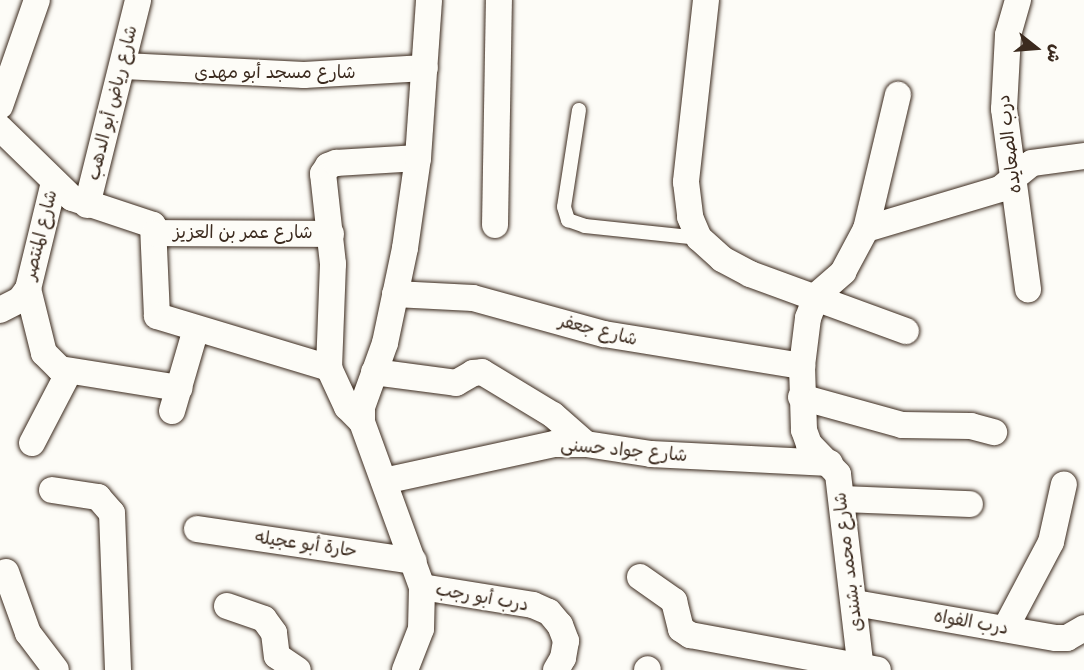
<!DOCTYPE html>
<meta charset="utf-8">
<style>
body{margin:0}
#map{position:relative;width:1084px;height:670px;overflow:hidden;background:#fdfcf7;font-family:Mynerve,"Playpen Sans Arabic",sans-serif}
div>[style]{position:absolute}
[style*='--x']{left:calc(var(--x)*1px);top:calc(var(--y)*1px);width:calc(var(--w)*1px);rotate:calc(var(--a)*1deg)}
.roads{filter:drop-shadow(0 0 2px #3b2a1e) drop-shadow(0 0 2px #3b2a1e)}
.lane>*{height:14px;margin:-7px;padding:0 7px;transform-origin:7px;border-radius:7px;background:#fdfcf7}
.street>*{height:26px;margin:-13px;padding:0 13px;transform-origin:13px;border-radius:13px;background:#fdfcf7}
span{translate:-50% -50%;white-space:nowrap;text-align:center;line-height:1.15;-webkit-text-stroke:4.5px #fdfcf7;paint-order:stroke}
.street-label{font-size:18px;color:#3b2a1e}
.north{position:absolute;left:1006px;top:18px;width:60px;height:60px;-webkit-text-stroke:4px #fdfcf7;paint-order:stroke;rotate:107deg;font-size:16px;font-weight:700;line-height:24px;text-align:center;color:#3b2a1e}
.north::after{content:'';display:block;margin:auto;width:21px;height:27px;background:#3b2a1e;clip-path:polygon(50% 0,100% 100%,50% 72%,0 100%)}
</style>
<div id="map">
<div class="roads">
<div class="lane">
<div style="--x:579;--y:110;--w:98;--a:98.8"></div>
<div style="--x:564;--y:207;--w:14;--a:73"></div>
<div style="--x:568;--y:220;--w:18;--a:19"></div>
<div style="--x:585;--y:226;--w:115;--a:6"></div>
</div>
<div class="street">
<div style="--x:706;--y:0;--w:183;--a:96.3"></div>
<div style="--x:686;--y:182;--w:35;--a:83"></div>
<div style="--x:690;--y:217;--w:23;--a:67"></div>
<div style="--x:699;--y:238;--w:31;--a:42"></div>
<div style="--x:722;--y:259;--w:32;--a:28"></div>
<div style="--x:750;--y:274;--w:166;--a:20.1"></div>
<div style="--x:1018;--y:0;--w:36;--a:106"></div>
<div style="--x:1008;--y:35;--w:74;--a:93.1"></div>
<div style="--x:1004;--y:109;--w:182;--a:82.4"></div>
<div style="--x:124;--y:66;--w:180;--a:2.9"></div>
<div style="--x:304;--y:75;--w:121;--a:-3.3"></div>
<div style="--x:0;--y:106;--w:112;--a:-70.8"></div>
<div style="--x:0;--y:128;--w:100;--a:44.2"></div>
<div style="--x:72;--y:198;--w:85;--a:18.4"></div>
<div style="--x:153;--y:225;--w:91;--a:87.5"></div>
<div style="--x:157;--y:316;--w:180;--a:16.8"></div>
<div style="--x:87;--y:205;--w:211;--a:-76"></div>
<div style="--x:495;--y:225;--w:225;--a:-89"></div>
<div style="--x:866;--y:229;--w:140;--a:-16.6"></div>
<div style="--x:1000;--y:189;--w:41;--a:-39.1"></div>
<div style="--x:1032;--y:163;--w:52;--a:-7.7"></div>
<div style="--x:155;--y:233;--w:176;--a:0.3"></div>
<div style="--x:28;--y:289;--w:66;--a:76"></div>
<div style="--x:44;--y:353;--w:23;--a:45"></div>
<div style="--x:60;--y:369;--w:121;--a:9.1"></div>
<div style="--x:395;--y:294;--w:78;--a:2.9"></div>
<div style="--x:473;--y:298;--w:136;--a:15.4"></div>
<div style="--x:604;--y:334;--w:201;--a:9.2"></div>
<div style="--x:0;--y:310;--w:22;--a:-27"></div>
<div style="--x:20;--y:300;--w:14;--a:-54"></div>
<div style="--x:28;--y:289;--w:110;--a:-76.3"></div>
<div style="--x:374;--y:372;--w:83;--a:7.6"></div>
<div style="--x:456;--y:383;--w:20;--a:-30"></div>
<div style="--x:473;--y:373;--w:9;--a:-6"></div>
<div style="--x:482;--y:372;--w:83;--a:31.2"></div>
<div style="--x:553;--y:415;--w:44;--a:41.3"></div>
<div style="--x:801;--y:397;--w:105;--a:15.5"></div>
<div style="--x:902;--y:425;--w:69;--a:0.8"></div>
<div style="--x:971;--y:426;--w:24;--a:15"></div>
<div style="--x:172;--y:411;--w:85;--a:-73.7"></div>
<div style="--x:362;--y:422;--w:21;--a:-135"></div>
<div style="--x:347;--y:407;--w:43;--a:-114.8"></div>
<div style="--x:329;--y:368;--w:104;--a:-87.8"></div>
<div style="--x:333;--y:264;--w:91;--a:-96.3"></div>
<div style="--x:323;--y:174;--w:9;--a:-58"></div>
<div style="--x:328;--y:166;--w:9;--a:-21"></div>
<div style="--x:336;--y:163;--w:82;--a:-3.5"></div>
<div style="--x:32;--y:443;--w:80;--a:-62.5"></div>
<div style="--x:384;--y:481;--w:174;--a:-12.3"></div>
<div style="--x:554;--y:444;--w:32;--a:0"></div>
<div style="--x:586;--y:444;--w:66;--a:8.7"></div>
<div style="--x:651;--y:454;--w:179;--a:2.9"></div>
<div style="--x:52;--y:490;--w:47;--a:8.7"></div>
<div style="--x:98;--y:497;--w:21;--a:49"></div>
<div style="--x:112;--y:513;--w:157;--a:87.8"></div>
<div style="--x:843;--y:499;--w:127;--a:2.3"></div>
<div style="--x:197;--y:529;--w:219;--a:8.4"></div>
<div style="--x:6;--y:572;--w:65;--a:70.2"></div>
<div style="--x:28;--y:633;--w:46;--a:52.9"></div>
<div style="--x:640;--y:577;--w:42;--a:35.2"></div>
<div style="--x:674;--y:601;--w:29;--a:76"></div>
<div style="--x:681;--y:629;--w:11;--a:34"></div>
<div style="--x:690;--y:635;--w:191;--a:10.5"></div>
<div style="--x:422;--y:587;--w:112;--a:9.2"></div>
<div style="--x:533;--y:605;--w:17;--a:24"></div>
<div style="--x:549;--y:612;--w:17;--a:50"></div>
<div style="--x:560;--y:625;--w:17;--a:69"></div>
<div style="--x:566;--y:641;--w:17;--a:100"></div>
<div style="--x:563;--y:658;--w:14;--a:120"></div>
<div style="--x:855;--y:603;--w:204;--a:9.9"></div>
<div style="--x:1056;--y:638;--w:11;--a:0"></div>
<div style="--x:1067;--y:638;--w:20;--a:-30"></div>
<div style="--x:227;--y:606;--w:39;--a:19"></div>
<div style="--x:264;--y:619;--w:17;--a:54"></div>
<div style="--x:274;--y:633;--w:23;--a:83"></div>
<div style="--x:277;--y:656;--w:25;--a:34"></div>
<div style="--x:1005;--y:629;--w:98;--a:-62.1"></div>
<div style="--x:1051;--y:542;--w:59;--a:-77.4"></div>
<div style="--x:405;--y:670;--w:44;--a:-68.7"></div>
<div style="--x:421;--y:629;--w:42;--a:-88.6"></div>
<div style="--x:422;--y:587;--w:176;--a:-110"></div>
<div style="--x:362;--y:422;--w:15;--a:-90"></div>
<div style="--x:362;--y:407;--w:68;--a:-70.2"></div>
<div style="--x:385;--y:343;--w:97;--a:-78.1"></div>
<div style="--x:405;--y:248;--w:91;--a:-81.8"></div>
<div style="--x:418;--y:158;--w:158;--a:-86"></div>
<div style="--x:647;--y:670;--w:1;--a:-45"></div>
<div style="--x:861;--y:670;--w:197;--a:-96.7"></div>
<div style="--x:838;--y:474;--w:42;--a:-134"></div>
<div style="--x:809;--y:444;--w:15;--a:-110"></div>
<div style="--x:804;--y:430;--w:64;--a:-91.8"></div>
<div style="--x:802;--y:366;--w:48;--a:-82.9"></div>
<div style="--x:808;--y:318;--w:25;--a:-69"></div>
<div style="--x:817;--y:295;--w:35;--a:-41"></div>
<div style="--x:843;--y:272;--w:49;--a:-61.9"></div>
<div style="--x:866;--y:229;--w:138;--a:-76.6"></div>
</div>
</div>
<div class="street-label">
<span style="left:275px;top:73px">شارع مسجد أبو مهدى</span>
<span style="left:113px;top:103px;rotate:-76deg">شارع رياض أبو الدهب</span>
<span style="left:1010px;top:144px;rotate:-97deg">درب الصعايده</span>
<span style="left:243px;top:233px">شارع عمر بن العزيز</span>
<span style="left:41px;top:235px;rotate:-76deg">شارع المنتصر</span>
<span style="left:598px;top:331px;rotate:14deg">شارع جعفر</span>
<span style="left:624px;top:451px;rotate:5deg">شارع جواد حسنى</span>
<span style="left:306px;top:545px;rotate:8deg">حارة أبو عجيله</span>
<span style="left:849px;top:562px;rotate:-97deg">شارع محمد بشندى</span>
<span style="left:482px;top:598px;rotate:10deg">درب أبو رجب</span>
<span style="left:971px;top:623px;rotate:10deg">درب الفواه</span>
</div>
<div class="north">ش</div>
</div>
